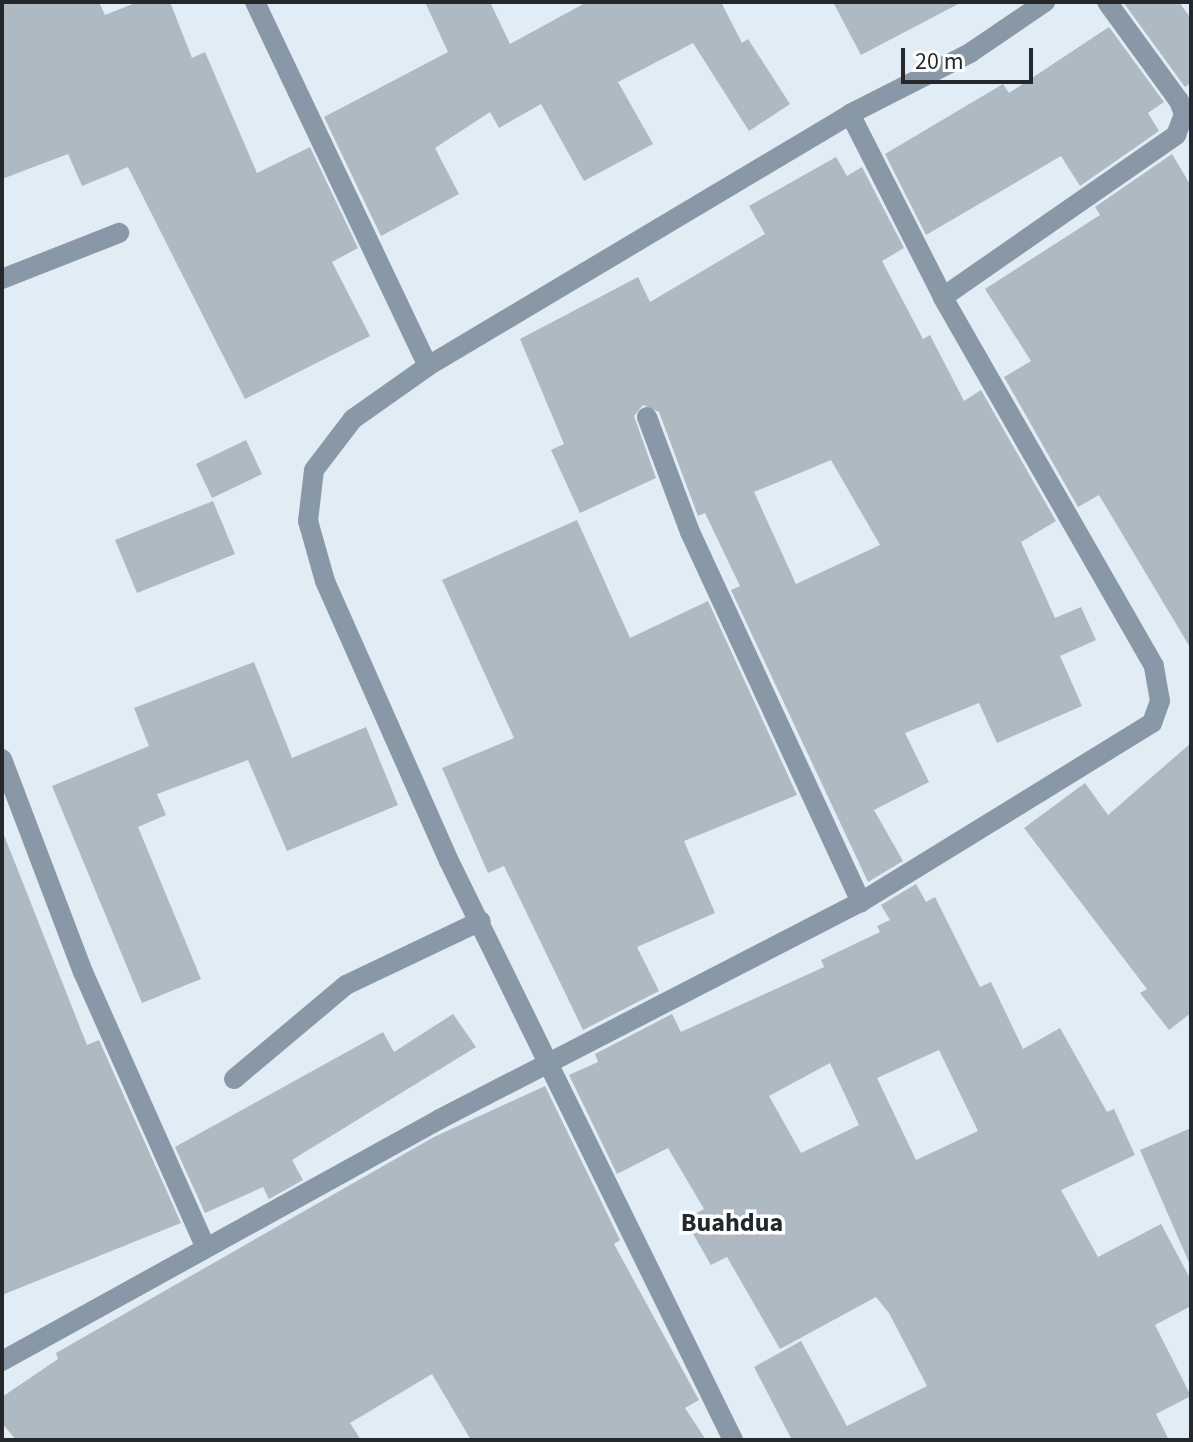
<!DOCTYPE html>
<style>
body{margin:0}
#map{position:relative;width:1193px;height:1442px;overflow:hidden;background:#e2ecf5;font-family:"Source Sans 3",sans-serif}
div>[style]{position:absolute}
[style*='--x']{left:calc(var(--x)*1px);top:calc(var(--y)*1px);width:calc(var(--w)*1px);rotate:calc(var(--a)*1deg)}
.building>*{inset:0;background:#afb9c1}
.minor>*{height:20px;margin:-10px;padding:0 10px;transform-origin:10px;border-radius:10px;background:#8998a6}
span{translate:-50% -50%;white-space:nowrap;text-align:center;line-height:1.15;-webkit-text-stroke:7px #fff;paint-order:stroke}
.quarter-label{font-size:26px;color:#24282b;font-weight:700}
.frame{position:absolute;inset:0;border:4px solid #24282b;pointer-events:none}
.scale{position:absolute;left:901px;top:48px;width:132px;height:36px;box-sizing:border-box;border:4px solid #24282b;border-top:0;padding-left:10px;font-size:24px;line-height:28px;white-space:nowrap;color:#24282b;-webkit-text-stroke:6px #fff;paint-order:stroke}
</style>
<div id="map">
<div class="building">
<div style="clip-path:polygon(2px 2px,99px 2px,105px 15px,138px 2px,170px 2px,192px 58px,205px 52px,257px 173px,310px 147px,358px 248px,332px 262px,370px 336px,245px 399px,128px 167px,82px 186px,68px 154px,2px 179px)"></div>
<div style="clip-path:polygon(425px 2px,490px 2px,510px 44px,587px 2px,721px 2px,742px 43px,748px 39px,790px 104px,749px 131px,693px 43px,618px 82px,653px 144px,584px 181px,541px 104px,499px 128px,490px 112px,435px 148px,459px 194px,381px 236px,324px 117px,448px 52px)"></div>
<div style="clip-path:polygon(833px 2px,962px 2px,861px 55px)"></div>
<div style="clip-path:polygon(1123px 2px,1179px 2px,1191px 19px,1191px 83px,1185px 87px)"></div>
<div style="clip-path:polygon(1109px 27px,1164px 102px,1148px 113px,1159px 131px,1080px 186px,1061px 156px,926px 235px,885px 154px,1003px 84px,1009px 93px)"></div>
<div style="clip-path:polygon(1172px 154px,1191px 186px,1191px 649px,1099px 495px,1078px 507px,1004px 377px,1031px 361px,985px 289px,1100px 215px,1095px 207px)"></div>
<div style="clip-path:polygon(evenodd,836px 157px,847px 176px,862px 167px,904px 248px,882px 261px,923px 339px,930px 335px,964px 401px,981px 390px,1056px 521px,1021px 542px,1055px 618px,1081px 607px,1096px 640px,1060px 656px,1082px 706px,997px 743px,979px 703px,905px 733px,929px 782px,874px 810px,903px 861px,868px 882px,731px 590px,740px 586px,705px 513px,698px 516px,659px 412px,643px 405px,634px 416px,656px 478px,580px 513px,551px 450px,564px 444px,520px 339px,638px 277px,650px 302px,765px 234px,749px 206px,836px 157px,831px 460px,880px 545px,796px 584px,754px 492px,831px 460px)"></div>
<div style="clip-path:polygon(246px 440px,262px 474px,212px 498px,196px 464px)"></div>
<div style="clip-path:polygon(213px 501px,235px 554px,137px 593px,115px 540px)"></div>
<div style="clip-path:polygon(577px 520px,630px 638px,708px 601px,797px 795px,684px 841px,715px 913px,637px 947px,659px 991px,583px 1030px,504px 866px,488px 873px,442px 768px,514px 738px,442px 580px)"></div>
<div style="clip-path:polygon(254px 662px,292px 758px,366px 727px,398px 805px,287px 851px,248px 760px,157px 794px,166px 815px,138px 827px,201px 979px,142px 1003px,52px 786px,149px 746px,134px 708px)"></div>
<div style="clip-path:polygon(1191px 743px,1191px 1013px,1169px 1030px,1140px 993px,1147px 989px,1024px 828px,1085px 783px,1108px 815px)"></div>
<div style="clip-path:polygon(2px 830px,87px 1045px,99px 1040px,181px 1223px,2px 1295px)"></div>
<div style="clip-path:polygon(evenodd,916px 884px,926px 902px,935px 897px,980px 987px,991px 982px,1023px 1049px,1060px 1028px,1107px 1112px,1114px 1109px,1135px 1155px,1061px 1190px,1098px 1257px,1161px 1224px,1191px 1280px,1191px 1306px,1155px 1325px,1191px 1396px,1156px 1414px,1169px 1440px,792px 1440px,754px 1367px,801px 1341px,847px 1426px,927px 1386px,889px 1313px,876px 1297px,780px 1349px,727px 1257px,711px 1265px,685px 1220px,704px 1209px,668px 1148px,617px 1174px,569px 1075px,598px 1062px,595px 1054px,672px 1014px,681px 1032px,824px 967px,821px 960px,880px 932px,877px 926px,890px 920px,881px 905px,916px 884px,939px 1050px,978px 1131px,916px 1160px,877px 1078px,939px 1050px,916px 884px,830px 1063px,859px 1125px,801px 1153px,769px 1096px,830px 1063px)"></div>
<div style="clip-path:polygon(453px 1014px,476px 1047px,292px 1160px,303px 1180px,269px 1199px,263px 1187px,205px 1213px,175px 1147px,383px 1032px,394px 1052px)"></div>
<div style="clip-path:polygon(545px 1086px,620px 1240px,614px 1244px,699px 1400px,685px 1408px,706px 1440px,471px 1440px,432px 1374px,350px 1423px,361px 1440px,16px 1440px,2px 1423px,2px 1397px,58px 1359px,56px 1353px,434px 1137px)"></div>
<div style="clip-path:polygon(1191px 1128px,1191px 1267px,1140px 1150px)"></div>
</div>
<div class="minor">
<div style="--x:255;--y:2;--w:403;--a:64.6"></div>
<div style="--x:2;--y:279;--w:126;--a:-21.5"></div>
<div style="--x:943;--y:297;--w:284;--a:-34.8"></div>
<div style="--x:1176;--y:135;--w:22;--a:-69"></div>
<div style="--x:1184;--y:114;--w:14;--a:-111"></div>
<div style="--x:1179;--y:101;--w:122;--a:-126"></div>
<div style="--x:647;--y:417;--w:123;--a:69.5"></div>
<div style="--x:690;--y:532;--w:408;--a:65.2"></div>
<div style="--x:2;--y:759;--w:228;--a:69.2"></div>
<div style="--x:83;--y:972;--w:302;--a:66"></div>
<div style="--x:234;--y:1079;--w:146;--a:-40"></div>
<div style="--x:346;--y:985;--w:149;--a:-25.4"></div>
<div style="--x:2;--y:1361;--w:500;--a:-28.92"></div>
<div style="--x:440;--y:1119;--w:474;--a:-27.3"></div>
<div style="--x:861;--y:902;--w:342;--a:-31.6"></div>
<div style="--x:1152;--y:723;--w:23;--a:-70"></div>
<div style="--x:1160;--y:701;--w:36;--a:-100"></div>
<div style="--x:1154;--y:666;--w:425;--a:-119.8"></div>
<div style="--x:943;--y:297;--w:205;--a:-116.9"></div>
<div style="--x:733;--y:1440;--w:645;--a:-116.13"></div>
<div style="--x:449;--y:861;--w:306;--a:-113.9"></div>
<div style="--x:325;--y:581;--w:62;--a:-105.8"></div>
<div style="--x:308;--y:521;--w:51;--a:-83.3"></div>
<div style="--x:314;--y:470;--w:64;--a:-52.6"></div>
<div style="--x:353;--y:419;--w:92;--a:-35.2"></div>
<div style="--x:428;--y:366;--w:492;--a:-30.8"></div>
<div style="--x:850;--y:114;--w:135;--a:-26.9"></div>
<div style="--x:970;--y:53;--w:91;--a:-34.2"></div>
</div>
<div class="quarter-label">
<span style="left:732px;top:1223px">Buahdua</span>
</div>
<div class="frame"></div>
<div class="scale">20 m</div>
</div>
